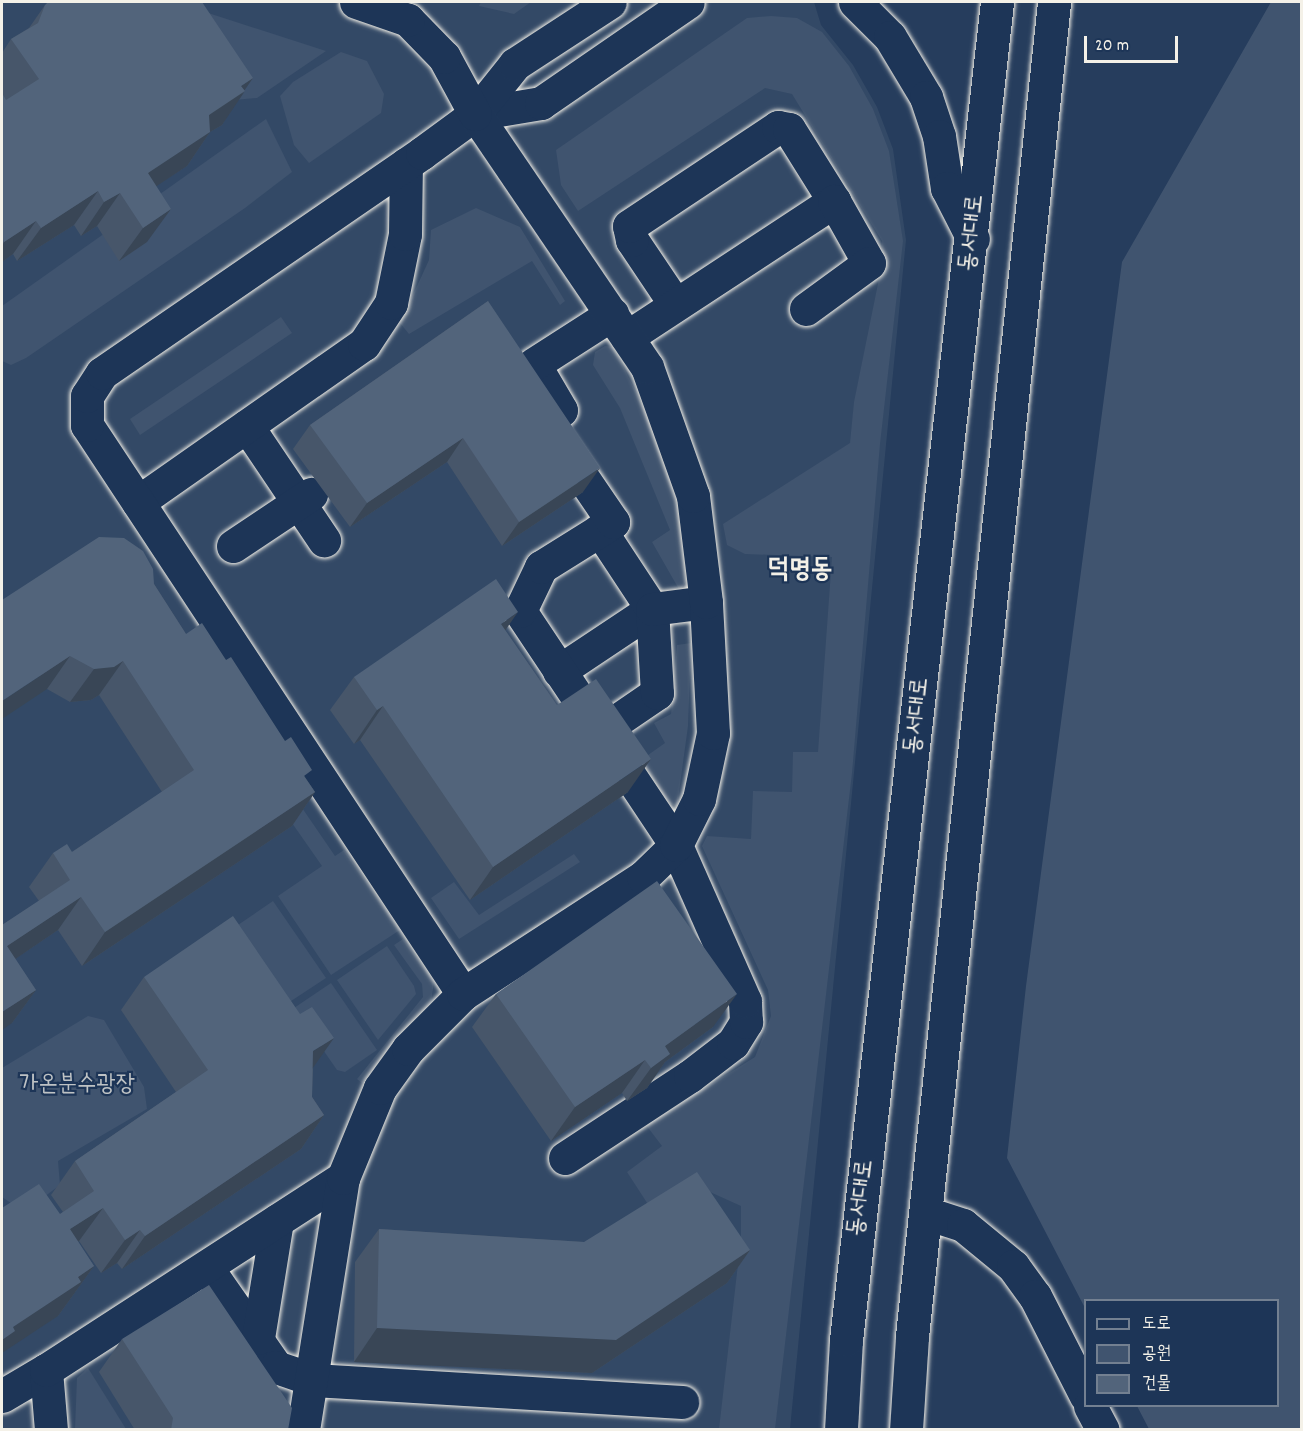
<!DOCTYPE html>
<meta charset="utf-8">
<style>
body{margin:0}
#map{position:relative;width:1303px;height:1431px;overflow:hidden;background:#263d5d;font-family:Dekko,"Poor Story",sans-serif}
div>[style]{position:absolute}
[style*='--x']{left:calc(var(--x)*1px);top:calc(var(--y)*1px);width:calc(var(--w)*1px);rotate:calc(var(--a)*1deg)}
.built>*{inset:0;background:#334966}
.green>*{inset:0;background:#40546f}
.roads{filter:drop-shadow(0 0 2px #f4f1e8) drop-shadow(0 0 2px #f4f1e8)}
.minor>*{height:33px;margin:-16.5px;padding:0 16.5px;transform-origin:16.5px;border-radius:16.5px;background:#1d3557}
.wall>*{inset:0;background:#47566a}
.shaded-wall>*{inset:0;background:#394656}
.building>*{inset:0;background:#52647b}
span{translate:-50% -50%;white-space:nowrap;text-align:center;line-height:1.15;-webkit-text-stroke:4.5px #1d3557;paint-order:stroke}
.street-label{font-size:24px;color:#f4f1e8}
.park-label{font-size:24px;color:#bec2c4}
.quarter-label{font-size:27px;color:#f4f1e8;font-weight:700}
.frame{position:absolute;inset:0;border:3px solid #f4f1e8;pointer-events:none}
.legend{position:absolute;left:1084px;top:1299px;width:195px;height:108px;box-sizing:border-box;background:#1d3557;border:2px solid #738091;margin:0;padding:8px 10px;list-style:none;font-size:18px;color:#f4f1e8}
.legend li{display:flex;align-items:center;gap:12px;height:30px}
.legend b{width:30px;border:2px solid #738091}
.scale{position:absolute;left:1084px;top:36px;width:94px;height:27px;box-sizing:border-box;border:3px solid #f4f1e8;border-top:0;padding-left:8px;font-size:18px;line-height:21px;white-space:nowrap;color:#f4f1e8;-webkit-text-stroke:4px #1d3557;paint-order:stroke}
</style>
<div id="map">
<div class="built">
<div style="clip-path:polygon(2px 2px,814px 2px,821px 25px,853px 65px,877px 107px,893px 149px,906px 240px,790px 1429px,2px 1430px)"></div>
</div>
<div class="green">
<div style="clip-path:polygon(481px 2px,531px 2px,514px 14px,479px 6px)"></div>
<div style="clip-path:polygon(1271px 2px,1302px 2px,1301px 1429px,1149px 1429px,1137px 1406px,1278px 1406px,1278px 1300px,1086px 1300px,1085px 1308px,1007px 1158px,1026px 986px,1122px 262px)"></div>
<div style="clip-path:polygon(199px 10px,326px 51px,257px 98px,234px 100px)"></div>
<div style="clip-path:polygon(771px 16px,797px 18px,822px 32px,849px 66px,873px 109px,889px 151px,903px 241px,880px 444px,852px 773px,775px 1429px,719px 1429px,741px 1238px,741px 1206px,699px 1187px,653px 1212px,627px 1172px,662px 1146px,646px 1125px,755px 1057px,771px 1016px,768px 990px,702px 846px,707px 836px,751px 839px,753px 791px,792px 792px,793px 752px,818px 752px,832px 557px,745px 554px,727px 545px,723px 524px,850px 443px,854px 402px,883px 259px,882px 241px,792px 94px,765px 88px,578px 211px,561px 185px,556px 150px,747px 18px)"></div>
<div style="clip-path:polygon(341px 52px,367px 61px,384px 94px,381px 113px,309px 163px,294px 145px,280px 96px,293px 82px)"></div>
<div style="clip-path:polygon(266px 119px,292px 172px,245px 208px,26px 358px,11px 365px,2px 361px,2px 306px)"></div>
<div style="clip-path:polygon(476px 208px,520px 227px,565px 301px,560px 305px,532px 261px,409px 334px,400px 323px,429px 260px,431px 230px)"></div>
<div style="clip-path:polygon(281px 317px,292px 333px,140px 435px,130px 419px)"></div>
<div style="clip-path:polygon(605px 346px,613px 347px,652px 424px,680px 495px,691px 572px,680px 591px,652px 542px,670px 530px,620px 408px,593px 365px,595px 352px)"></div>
<div style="clip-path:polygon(691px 643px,688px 726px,677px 807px,664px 800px,641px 760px,665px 743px,654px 723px,671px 714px,677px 645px)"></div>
<div style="clip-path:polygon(231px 704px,335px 856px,344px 850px,400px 930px,331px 975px,278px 896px,322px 866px,216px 714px)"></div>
<div style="clip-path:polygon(574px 854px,580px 862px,459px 939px,431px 898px,454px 882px,479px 915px)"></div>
<div style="clip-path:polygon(273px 901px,326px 978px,288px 1003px,235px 927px)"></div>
<div style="clip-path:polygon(403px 939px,434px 981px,431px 1003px,362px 1083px,357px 1079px,423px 997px,422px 984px,394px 945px)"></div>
<div style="clip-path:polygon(387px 946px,414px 986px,416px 994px,378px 1040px,337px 980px)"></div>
<div style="clip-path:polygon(331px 983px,377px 1050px,345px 1072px,337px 1070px,294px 1008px)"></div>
<div style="clip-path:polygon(88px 1016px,104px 1020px,144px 1087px,147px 1109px,58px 1161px,60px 1185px,24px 1212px,2px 1197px,2px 1068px)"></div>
<div style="clip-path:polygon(88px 1368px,126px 1429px,75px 1429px,77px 1378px)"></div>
</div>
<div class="roads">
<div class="minor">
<div style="--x:855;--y:2;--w:49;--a:45"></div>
<div style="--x:890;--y:37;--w:70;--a:59"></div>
<div style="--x:926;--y:97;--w:41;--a:71.6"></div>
<div style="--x:939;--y:136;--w:53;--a:81.3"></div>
<div style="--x:947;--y:188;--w:57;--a:63"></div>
<div style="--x:475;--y:114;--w:67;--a:-9.5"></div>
<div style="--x:541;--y:103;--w:178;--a:-34.5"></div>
<div style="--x:675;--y:304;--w:77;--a:-123.9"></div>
<div style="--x:632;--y:240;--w:14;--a:-102"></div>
<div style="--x:629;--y:226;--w:179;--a:-33.6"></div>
<div style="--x:778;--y:127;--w:11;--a:10"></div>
<div style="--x:789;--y:129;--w:85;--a:58"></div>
<div style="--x:627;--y:337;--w:248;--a:-33.3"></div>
<div style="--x:834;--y:201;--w:71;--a:60.6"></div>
<div style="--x:869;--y:263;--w:78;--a:143.9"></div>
<div style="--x:247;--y:426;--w:138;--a:56"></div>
<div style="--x:138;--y:502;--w:276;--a:-35"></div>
<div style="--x:364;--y:344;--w:49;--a:-56.6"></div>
<div style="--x:391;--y:303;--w:70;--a:-78.5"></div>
<div style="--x:405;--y:234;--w:70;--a:-89.2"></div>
<div style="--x:233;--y:546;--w:94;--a:-33.7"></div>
<div style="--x:559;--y:671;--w:112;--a:-33.7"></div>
<div style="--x:652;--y:609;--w:95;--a:-123.4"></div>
<div style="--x:600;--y:732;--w:69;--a:-34.4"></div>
<div style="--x:657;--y:693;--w:84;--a:-93.4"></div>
<div style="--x:652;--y:609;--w:54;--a:-7.4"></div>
<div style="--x:463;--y:994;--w:682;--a:-123.46"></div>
<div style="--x:87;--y:425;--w:29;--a:-90"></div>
<div style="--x:87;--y:396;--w:27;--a:-57"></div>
<div style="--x:102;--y:373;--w:388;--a:-34.5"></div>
<div style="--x:422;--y:153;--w:66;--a:-36.3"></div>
<div style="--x:475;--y:114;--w:64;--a:-51.3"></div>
<div style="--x:515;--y:64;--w:113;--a:-33.1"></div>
<div style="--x:565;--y:1158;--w:149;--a:-33.3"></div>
<div style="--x:690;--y:1076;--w:54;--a:-37.5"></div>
<div style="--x:733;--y:1043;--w:25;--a:-58"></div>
<div style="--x:746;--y:1022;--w:21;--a:-93"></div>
<div style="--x:745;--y:1001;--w:171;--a:-113.9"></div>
<div style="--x:676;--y:845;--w:281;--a:-123.7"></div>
<div style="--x:520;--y:611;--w:49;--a:-64.5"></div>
<div style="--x:541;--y:567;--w:85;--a:-32"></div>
<div style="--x:613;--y:522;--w:122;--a:-124.3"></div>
<div style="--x:544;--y:421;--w:20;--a:-33"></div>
<div style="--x:561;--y:410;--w:53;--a:-120.4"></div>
<div style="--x:534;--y:364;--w:93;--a:-32.7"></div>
<div style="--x:926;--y:1213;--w:39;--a:18"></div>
<div style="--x:963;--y:1225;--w:65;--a:39.4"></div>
<div style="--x:1013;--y:1266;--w:37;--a:54"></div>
<div style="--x:1035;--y:1296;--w:112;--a:63"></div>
<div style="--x:207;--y:1268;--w:121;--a:55.1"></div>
<div style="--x:276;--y:1367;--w:39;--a:19"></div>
<div style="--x:313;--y:1380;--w:370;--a:3.4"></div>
<div style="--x:258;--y:1338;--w:119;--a:-80.8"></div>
<div style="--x:2;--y:1396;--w:51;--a:-30.6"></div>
<div style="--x:1090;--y:1406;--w:27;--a:62"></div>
<div style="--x:51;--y:1430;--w:60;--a:-94.8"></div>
<div style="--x:46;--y:1370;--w:354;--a:-32.9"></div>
<div style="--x:303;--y:1430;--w:255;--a:-81"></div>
<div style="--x:343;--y:1178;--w:97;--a:-67.7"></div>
<div style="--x:380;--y:1088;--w:48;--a:-54.3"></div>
<div style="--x:408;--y:1049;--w:78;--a:-45"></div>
<div style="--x:463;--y:994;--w:215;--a:-33"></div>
<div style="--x:643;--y:877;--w:46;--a:-44.1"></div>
<div style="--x:676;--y:845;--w:51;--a:-63.4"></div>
<div style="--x:699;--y:799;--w:67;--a:-78"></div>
<div style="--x:713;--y:733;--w:131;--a:-93.1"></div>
<div style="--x:706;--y:602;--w:107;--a:-97"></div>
<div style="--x:693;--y:496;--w:137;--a:-109.6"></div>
<div style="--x:647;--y:367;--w:306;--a:-124.2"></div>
<div style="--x:475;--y:114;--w:65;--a:-118.5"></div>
<div style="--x:444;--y:57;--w:52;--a:-134.2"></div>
<div style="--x:408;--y:20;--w:55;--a:-160.9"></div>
<div style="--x:841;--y:1430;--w:90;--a:-86.8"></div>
<div style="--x:846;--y:1340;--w:1346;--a:-83.56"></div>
<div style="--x:906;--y:1430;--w:94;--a:-86.3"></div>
<div style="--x:912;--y:1336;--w:1342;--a:-83.92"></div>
</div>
</div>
<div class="wall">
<div style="clip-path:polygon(45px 5px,244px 90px,222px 125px,210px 132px,187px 166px,156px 186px,147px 242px,119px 261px,97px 226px,81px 236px,74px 225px,17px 261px,13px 254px,2px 262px,2px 53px,11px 39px,29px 28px)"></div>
<div style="clip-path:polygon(488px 301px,583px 492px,502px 546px,447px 462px,350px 527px,293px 449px,310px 425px)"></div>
<div style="clip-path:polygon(154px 584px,186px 634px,226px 660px,315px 792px,292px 826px,82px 966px,58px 930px,15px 959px,36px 990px,12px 1023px,2px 925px,39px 901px,29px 887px,53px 853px,72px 852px,162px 792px,99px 695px,91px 700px,70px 702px,47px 689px,2px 600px)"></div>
<div style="clip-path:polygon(505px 630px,557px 705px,628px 792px,470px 900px,360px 740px,354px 744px,330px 710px,354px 677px)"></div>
<div style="clip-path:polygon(144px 977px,313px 1068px,312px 1097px,324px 1115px,301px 1149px,122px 1269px,117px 1263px,101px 1273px,79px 1241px,78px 1242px,94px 1266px,58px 1316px,60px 1214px,63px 1212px,51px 1195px,75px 1161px,176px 1092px,121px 1010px)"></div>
<div style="clip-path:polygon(496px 994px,713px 1027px,665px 1062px,647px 1088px,627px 1101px,622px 1093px,551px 1141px,472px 1027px)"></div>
<div style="clip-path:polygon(379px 1229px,584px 1242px,750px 1250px,727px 1283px,592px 1373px,354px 1362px,355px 1262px)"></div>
<div style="clip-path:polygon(122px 1339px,288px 1430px,135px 1430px,99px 1372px)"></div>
</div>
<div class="shaded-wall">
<div style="clip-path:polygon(253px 78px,242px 94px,245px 91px,222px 125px,210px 132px,187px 166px,128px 205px,148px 173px,209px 115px,241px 86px)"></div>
<div style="clip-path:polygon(98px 191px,74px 225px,17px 261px,41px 228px)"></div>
<div style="clip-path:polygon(120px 193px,97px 226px,81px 236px,104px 202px)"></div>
<div style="clip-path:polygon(171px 209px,147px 242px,119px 261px,143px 228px)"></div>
<div style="clip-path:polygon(36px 221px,13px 254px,2px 262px,2px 246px,4px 242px)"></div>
<div style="clip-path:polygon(463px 438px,447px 462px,350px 527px,367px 503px)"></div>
<div style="clip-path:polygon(600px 468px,583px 492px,502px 546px,519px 522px)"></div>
<div style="clip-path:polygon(518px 612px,495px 645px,501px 624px)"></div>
<div style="clip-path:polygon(70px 656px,47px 689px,2px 719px,2px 701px)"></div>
<div style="clip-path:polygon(123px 661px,99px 695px,91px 700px,70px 702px,94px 669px)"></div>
<div style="clip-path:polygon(383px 706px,360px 740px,354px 744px,377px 710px)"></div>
<div style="clip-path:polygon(651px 759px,628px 792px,470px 900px,493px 867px)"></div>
<div style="clip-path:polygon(315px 792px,292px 826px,82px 966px,105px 932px)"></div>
<div style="clip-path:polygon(81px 897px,58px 930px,2px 968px,7px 946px)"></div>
<div style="clip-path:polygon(36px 990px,12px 1023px,2px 1030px,2px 1012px)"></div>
<div style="clip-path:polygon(737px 994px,713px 1027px,665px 1062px,647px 1088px,627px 1101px,651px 1068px,665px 1046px)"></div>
<div style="clip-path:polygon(334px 1038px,310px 1072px,313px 1051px)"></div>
<div style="clip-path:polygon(645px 1060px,622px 1093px,551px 1141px,575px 1107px)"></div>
<div style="clip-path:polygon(324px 1115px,301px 1149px,122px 1269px,145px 1236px)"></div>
<div style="clip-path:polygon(103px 1208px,79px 1241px,47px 1263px,70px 1229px)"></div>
<div style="clip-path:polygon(140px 1230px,117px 1263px,101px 1273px,125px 1240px)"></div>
<div style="clip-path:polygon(750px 1250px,727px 1283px,592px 1373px,354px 1362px,377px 1328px)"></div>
<div style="clip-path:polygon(94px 1266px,58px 1316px,2px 1353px,2px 1340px,13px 1327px,78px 1277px)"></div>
</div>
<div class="building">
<div style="clip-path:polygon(48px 2px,202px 2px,253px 78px,241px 86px,245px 91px,209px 115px,210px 132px,148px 173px,171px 209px,143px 228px,120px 193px,104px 202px,98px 191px,41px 228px,36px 221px,4px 242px,2px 237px,2px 93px,6px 100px,39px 79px,11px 39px,38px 23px,45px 5px)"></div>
<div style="clip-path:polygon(488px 301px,600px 468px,519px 522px,463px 438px,367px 503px,310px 425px)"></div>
<div style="clip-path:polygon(99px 537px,124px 538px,143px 551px,153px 569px,154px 584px,186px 634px,202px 623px,226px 660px,231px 657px,285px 741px,291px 737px,312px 770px,304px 776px,315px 792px,105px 932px,81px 897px,7px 946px,36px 990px,2px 1012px,2px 925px,70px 880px,53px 853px,67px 844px,72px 852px,194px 770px,123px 661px,114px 667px,94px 669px,70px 656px,2px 701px,2px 600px)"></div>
<div style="clip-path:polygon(496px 579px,518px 612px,501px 624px,557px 705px,596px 679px,651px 759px,493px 867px,383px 706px,377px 710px,354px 677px)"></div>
<div style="clip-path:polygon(657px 881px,737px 994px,665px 1046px,670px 1054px,651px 1068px,645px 1060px,575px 1107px,496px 994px)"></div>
<div style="clip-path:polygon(233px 916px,300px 1014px,312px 1007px,334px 1038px,313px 1051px,312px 1097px,324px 1115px,145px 1236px,140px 1230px,125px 1240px,103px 1208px,70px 1229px,94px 1266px,78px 1277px,81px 1282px,13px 1327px,15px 1331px,2px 1340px,2px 1208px,39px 1184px,60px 1214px,94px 1191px,75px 1161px,208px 1070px,144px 977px)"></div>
<div style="clip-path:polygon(697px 1172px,750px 1250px,616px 1340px,377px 1328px,379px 1229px,584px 1242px)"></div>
<div style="clip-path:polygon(209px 1285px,292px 1408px,288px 1430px,171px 1430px,173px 1418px,122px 1339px)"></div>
</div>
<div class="street-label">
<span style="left:973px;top:233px;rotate:-84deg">동서대로</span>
<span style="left:918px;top:716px;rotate:-84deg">동서대로</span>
<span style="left:862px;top:1198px;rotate:-83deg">동서대로</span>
</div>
<div class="park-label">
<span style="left:77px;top:1086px">가온분수광장</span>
</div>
<div class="quarter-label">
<span style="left:800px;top:571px">덕명동</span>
</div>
<div class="frame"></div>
<ul class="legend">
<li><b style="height:8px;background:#1d3557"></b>도로</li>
<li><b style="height:16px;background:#40546f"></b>공원</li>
<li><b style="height:16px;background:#52647b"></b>건물</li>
</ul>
<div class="scale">20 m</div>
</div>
